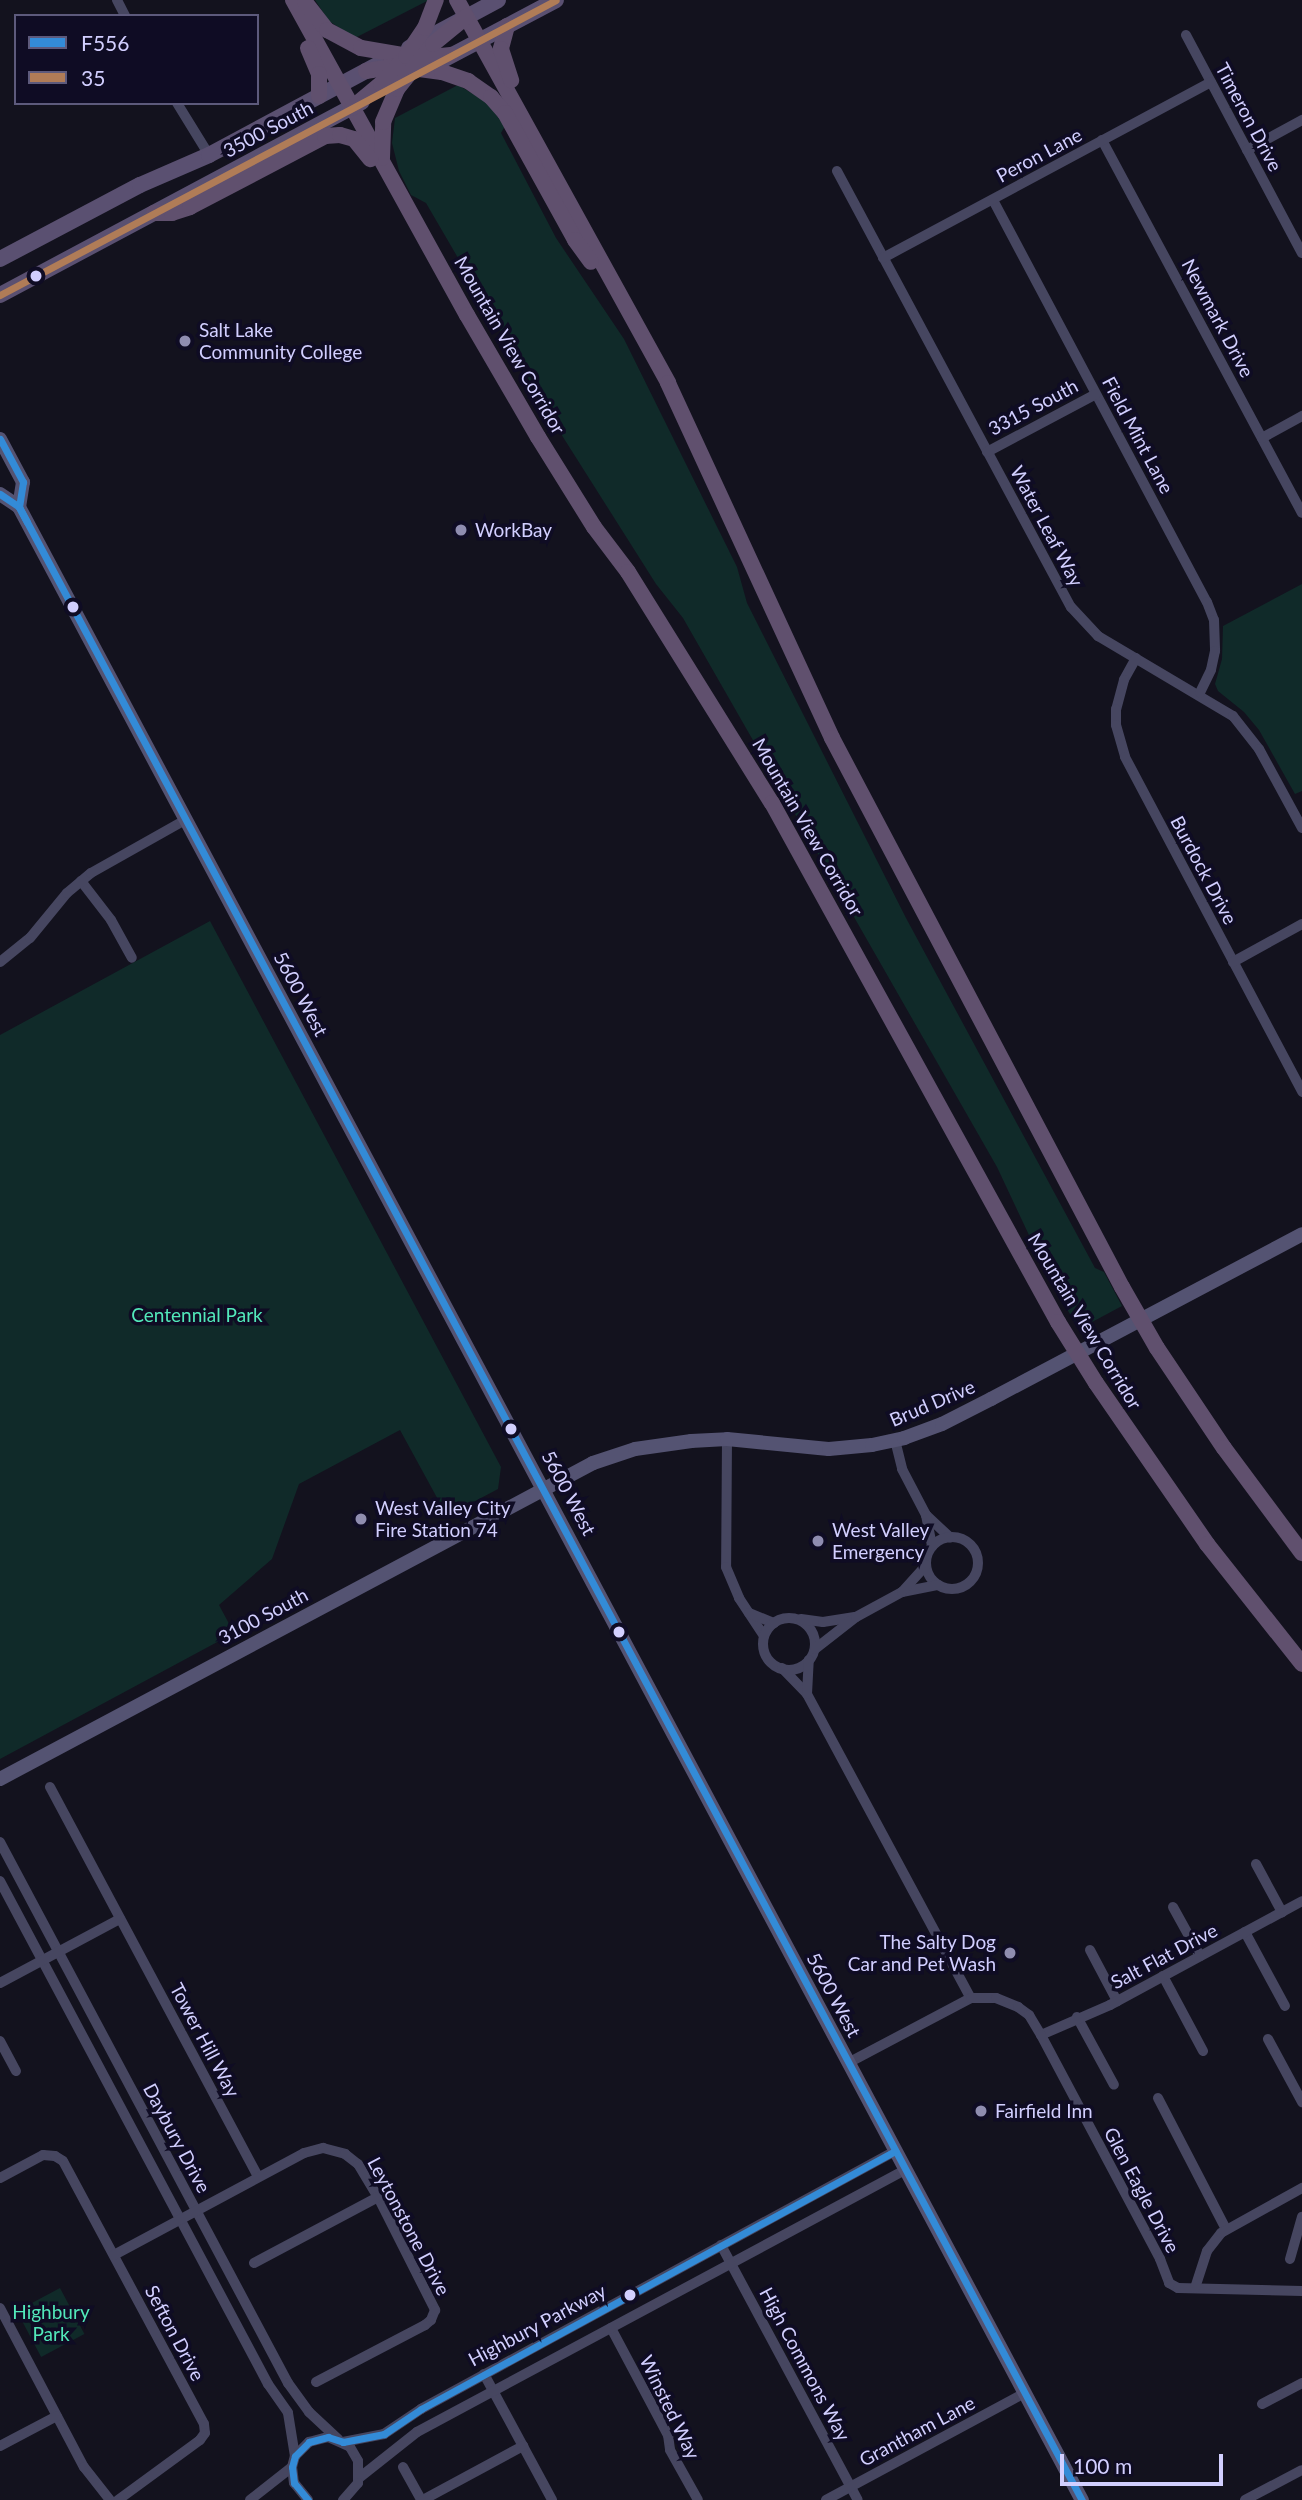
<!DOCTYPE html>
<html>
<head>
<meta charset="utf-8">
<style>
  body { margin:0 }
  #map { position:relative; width:1302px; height:2500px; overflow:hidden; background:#13121e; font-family:Lato,sans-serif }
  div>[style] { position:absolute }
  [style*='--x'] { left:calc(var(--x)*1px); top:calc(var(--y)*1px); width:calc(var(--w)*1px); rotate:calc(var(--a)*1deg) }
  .green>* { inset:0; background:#102a29; transform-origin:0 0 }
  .minor>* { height:10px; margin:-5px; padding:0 5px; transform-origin:5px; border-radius:5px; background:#464660 }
  .minor>.ring { margin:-5px; padding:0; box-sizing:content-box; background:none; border:10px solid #464660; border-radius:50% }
  .secondary>* { height:14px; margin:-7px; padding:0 7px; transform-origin:7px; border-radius:7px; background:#545372 }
  .primary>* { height:16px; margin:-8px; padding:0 8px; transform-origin:8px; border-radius:8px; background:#5a5071 }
  .trunk>* { height:16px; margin:-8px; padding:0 8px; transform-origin:8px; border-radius:8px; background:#60506e }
  .trunk-bridge>* { height:16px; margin:-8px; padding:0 8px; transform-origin:8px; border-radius:8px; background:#60506e }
  .bus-1>* { height:7px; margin:-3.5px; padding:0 3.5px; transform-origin:3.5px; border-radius:3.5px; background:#338bd7 }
  .bus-2>* { height:7px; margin:-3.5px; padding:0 3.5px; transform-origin:3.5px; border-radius:3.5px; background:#b07c57 }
  .dots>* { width:19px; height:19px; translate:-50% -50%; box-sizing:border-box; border:4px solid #0f0c24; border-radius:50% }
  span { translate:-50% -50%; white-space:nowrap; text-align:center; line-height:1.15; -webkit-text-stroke:7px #0f0c24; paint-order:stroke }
  .street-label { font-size:19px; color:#d2cfff }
  .poi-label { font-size:19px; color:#d2cfff }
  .left { translate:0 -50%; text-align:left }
  .right { translate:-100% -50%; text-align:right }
  .park-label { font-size:19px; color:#52e8ba }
  .legend { position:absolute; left:14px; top:14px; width:245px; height:91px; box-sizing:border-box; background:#0f0c24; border:2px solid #5d5a7c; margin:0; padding:9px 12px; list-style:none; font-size:21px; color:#d2cfff }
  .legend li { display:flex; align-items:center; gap:14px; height:35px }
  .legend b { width:35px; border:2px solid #5d5a7c }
  .scale { position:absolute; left:1060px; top:2454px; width:163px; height:32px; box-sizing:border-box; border:4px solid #d2cfff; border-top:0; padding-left:9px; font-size:21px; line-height:24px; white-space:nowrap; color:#d2cfff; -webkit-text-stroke:5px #0f0c24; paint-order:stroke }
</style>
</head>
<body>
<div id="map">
  <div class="green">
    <div style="clip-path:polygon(315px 0,429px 0,355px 38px,329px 21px)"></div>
    <div style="clip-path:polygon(458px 85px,485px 101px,505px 126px,501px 133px,556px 238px,624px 339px,737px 567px,747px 603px,906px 918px,1095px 1268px,1104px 1272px,1122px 1306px,1079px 1329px,1052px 1284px,997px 1167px,683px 618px,656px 584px,556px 426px,426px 203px,411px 195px,399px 171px,392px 143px,395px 118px)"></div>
    <div style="clip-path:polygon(1302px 584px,1302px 791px,1295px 794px,1259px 730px,1244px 712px,1218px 691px,1215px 684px,1222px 659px,1223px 626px)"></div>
    <div style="clip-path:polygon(210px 921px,501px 1467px,498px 1489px,447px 1516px,400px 1430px,299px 1484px,272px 1559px,219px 1605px,234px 1633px,0 1759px,0 1035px)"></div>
    <div style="left:60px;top:2288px;width:52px;height:49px;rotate:62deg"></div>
  </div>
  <div class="minor">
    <div style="--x:117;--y:0;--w:18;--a:63"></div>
    <div style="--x:1186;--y:35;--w:247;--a:62"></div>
    <div style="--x:177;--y:103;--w:61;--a:58.4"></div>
    <div style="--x:1102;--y:140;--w:423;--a:61.8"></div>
    <div style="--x:1247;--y:150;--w:63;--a:-28.6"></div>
    <div style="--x:837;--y:171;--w:495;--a:61.8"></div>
    <div style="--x:1071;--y:607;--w:40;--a:47"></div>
    <div style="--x:1098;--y:636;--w:157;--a:30.7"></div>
    <div style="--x:1233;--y:716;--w:42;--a:51.8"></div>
    <div style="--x:1259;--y:749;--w:90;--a:61.4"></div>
    <div style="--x:993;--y:200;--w:455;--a:62"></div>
    <div style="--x:1207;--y:602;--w:19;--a:69"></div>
    <div style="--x:1214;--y:620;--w:31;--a:88"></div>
    <div style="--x:1215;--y:651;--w:19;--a:102"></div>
    <div style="--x:1211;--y:670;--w:25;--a:116"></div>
    <div style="--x:883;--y:258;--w:372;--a:-28.2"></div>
    <div style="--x:1262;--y:438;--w:46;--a:-28.8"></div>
    <div style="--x:987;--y:452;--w:123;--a:-28"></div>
    <div style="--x:1136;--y:658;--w:25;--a:119"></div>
    <div style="--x:1124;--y:680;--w:30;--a:105"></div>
    <div style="--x:1116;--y:709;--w:16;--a:90"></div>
    <div style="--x:1116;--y:725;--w:33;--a:74"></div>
    <div style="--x:1125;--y:757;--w:379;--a:62.1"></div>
    <div style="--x:81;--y:881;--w:49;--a:52.4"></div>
    <div style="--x:111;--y:920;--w:43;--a:61.1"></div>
    <div style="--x:0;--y:962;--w:38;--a:-39"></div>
    <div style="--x:30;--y:938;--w:58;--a:-50.6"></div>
    <div style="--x:67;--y:893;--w:31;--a:-40"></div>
    <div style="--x:91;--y:873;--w:108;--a:-29.4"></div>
    <div style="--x:1233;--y:962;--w:79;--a:-28.8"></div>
    <div style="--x:727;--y:1439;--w:128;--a:90.4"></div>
    <div style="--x:726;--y:1567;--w:34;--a:67"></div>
    <div style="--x:739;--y:1598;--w:45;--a:56.7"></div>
    <div style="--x:895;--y:1440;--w:30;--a:76"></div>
    <div style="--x:902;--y:1469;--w:52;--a:62.4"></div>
    <div style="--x:926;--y:1515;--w:33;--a:43"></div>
    <div style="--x:926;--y:1515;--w:32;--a:79"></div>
    <div class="ring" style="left:926px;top:1537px;width:42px;height:42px"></div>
    <div style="--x:902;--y:1592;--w:37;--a:-11"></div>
    <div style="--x:749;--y:1613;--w:27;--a:22"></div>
    <div class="ring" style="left:763px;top:1618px;width:42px;height:42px"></div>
    <div style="--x:801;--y:1619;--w:22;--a:8"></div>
    <div style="--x:823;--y:1622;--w:32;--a:-9"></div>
    <div style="--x:815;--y:1649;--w:52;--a:-38"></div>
    <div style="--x:856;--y:1617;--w:52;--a:-28.5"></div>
    <div style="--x:902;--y:1592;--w:36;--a:-48"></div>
    <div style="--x:782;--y:1668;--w:36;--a:46"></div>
    <div style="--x:807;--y:1694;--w:345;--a:61.7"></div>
    <div style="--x:807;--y:1694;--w:34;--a:-87"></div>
    <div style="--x:50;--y:1787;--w:442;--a:61.9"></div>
    <div style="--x:0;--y:1842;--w:613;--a:61.97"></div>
    <div style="--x:288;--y:2383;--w:36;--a:54"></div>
    <div style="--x:309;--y:2412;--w:40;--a:43"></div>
    <div style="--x:1256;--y:1864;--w:55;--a:61.6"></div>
    <div style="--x:0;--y:1881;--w:570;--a:61.95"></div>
    <div style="--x:268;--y:2384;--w:35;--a:55"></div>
    <div style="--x:288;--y:2413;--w:44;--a:80.8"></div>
    <div style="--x:1173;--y:1907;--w:56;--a:61.1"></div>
    <div style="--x:1245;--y:1932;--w:84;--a:61.6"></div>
    <div style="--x:1090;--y:1950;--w:58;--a:62.1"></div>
    <div style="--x:1163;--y:1976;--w:85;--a:61.9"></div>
    <div style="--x:0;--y:1983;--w:136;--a:-28.1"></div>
    <div style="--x:1077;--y:2017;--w:77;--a:61.4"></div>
    <div style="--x:1041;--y:2035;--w:75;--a:-23.5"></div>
    <div style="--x:1110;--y:2005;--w:218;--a:-28.4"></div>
    <div style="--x:1268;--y:2039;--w:72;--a:61.6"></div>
    <div style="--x:0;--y:2041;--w:34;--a:62"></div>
    <div style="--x:848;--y:2063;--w:139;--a:-27.9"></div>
    <div style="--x:971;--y:1998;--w:25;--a:0"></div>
    <div style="--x:996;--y:1998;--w:24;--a:22"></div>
    <div style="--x:1018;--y:2007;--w:14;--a:36"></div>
    <div style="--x:1029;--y:2015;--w:23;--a:59"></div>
    <div style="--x:1041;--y:2035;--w:254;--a:62"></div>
    <div style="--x:1160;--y:2259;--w:26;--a:69"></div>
    <div style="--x:1169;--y:2283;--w:10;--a:29"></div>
    <div style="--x:1178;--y:2288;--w:124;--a:1.4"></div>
    <div style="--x:1158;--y:2098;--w:148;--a:62.6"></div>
    <div style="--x:0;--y:2178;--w:49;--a:-28.1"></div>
    <div style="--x:43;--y:2155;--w:12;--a:5"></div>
    <div style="--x:55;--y:2156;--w:9;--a:32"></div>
    <div style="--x:63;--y:2161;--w:298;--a:61.8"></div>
    <div style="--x:204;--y:2424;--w:9;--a:84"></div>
    <div style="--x:205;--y:2433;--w:9;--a:126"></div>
    <div style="--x:200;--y:2440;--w:102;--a:143.8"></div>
    <div style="--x:721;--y:2245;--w:289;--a:61.8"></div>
    <div style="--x:114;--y:2255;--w:216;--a:-28.2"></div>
    <div style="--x:304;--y:2153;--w:20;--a:-15"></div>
    <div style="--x:323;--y:2148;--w:23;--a:15"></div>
    <div style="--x:345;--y:2154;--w:16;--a:38"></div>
    <div style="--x:358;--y:2164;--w:39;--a:59"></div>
    <div style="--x:378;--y:2197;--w:127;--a:63.2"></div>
    <div style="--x:435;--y:2310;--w:11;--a:112"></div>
    <div style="--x:431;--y:2320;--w:8;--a:140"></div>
    <div style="--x:425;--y:2325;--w:123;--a:152.4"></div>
    <div style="--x:1290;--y:2259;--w:44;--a:-74.1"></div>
    <div style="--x:254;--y:2263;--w:140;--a:-28"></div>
    <div style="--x:1195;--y:2288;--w:39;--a:-72"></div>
    <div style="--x:1207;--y:2251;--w:23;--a:-52"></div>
    <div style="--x:1221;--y:2233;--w:93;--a:-29.1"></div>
    <div style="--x:0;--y:2308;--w:180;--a:62.2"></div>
    <div style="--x:84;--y:2467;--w:42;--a:51.8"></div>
    <div style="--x:611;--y:2328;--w:121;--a:62"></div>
    <div style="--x:668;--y:2435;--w:15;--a:82"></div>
    <div style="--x:670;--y:2450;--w:57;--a:60.8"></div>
    <div style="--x:484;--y:2374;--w:143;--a:61.6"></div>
    <div style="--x:1262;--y:2404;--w:45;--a:-27.7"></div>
    <div style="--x:343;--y:2442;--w:42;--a:-11"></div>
    <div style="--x:384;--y:2434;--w:45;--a:-34"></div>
    <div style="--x:421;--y:2409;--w:540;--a:-28.56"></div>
    <div style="--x:0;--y:2446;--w:64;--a:-27.8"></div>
    <div style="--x:403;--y:2467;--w:38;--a:61"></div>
    <div style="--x:359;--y:2478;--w:74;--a:-38.4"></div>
    <div style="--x:417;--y:2432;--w:554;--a:-28.23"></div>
    <div style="--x:250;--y:2500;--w:53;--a:-38.2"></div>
    <div style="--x:308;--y:2500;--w:22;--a:-129"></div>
    <div style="--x:294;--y:2483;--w:16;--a:-97"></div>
    <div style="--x:292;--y:2467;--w:11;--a:-75"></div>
    <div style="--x:295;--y:2456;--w:20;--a:-45"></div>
    <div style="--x:309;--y:2442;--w:20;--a:-15"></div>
    <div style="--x:328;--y:2437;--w:24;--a:24"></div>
    <div style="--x:350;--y:2447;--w:16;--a:60"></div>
    <div style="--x:358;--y:2461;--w:22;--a:90"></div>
    <div style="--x:358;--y:2483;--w:23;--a:131"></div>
    <div style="--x:423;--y:2500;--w:114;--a:-28.4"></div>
    <div style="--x:826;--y:2500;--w:226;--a:-28.3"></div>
    <div style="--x:1245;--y:2500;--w:64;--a:-27.8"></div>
  </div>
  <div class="secondary">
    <div style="--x:0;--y:439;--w:49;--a:61.9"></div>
    <div style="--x:23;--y:482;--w:25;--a:99"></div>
    <div style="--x:0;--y:494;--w:23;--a:34"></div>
    <div style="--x:19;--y:507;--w:2259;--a:61.93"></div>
    <div style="--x:0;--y:1779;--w:672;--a:-28.05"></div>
    <div style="--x:593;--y:1463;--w:44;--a:-18.4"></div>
    <div style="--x:635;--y:1449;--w:57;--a:-8.1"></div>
    <div style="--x:691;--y:1441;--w:36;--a:-3"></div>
    <div style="--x:727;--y:1439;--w:102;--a:5.6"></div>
    <div style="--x:829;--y:1449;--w:43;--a:-5.3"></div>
    <div style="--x:872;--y:1445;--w:33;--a:-12"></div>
    <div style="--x:904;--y:1438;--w:40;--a:-20.2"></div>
    <div style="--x:942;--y:1424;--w:55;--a:-27"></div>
    <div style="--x:991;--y:1399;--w:352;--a:-27.9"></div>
  </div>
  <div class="primary">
    <div style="--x:409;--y:48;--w:101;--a:-28.3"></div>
    <div style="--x:441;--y:61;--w:130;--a:-27.9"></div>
    <div style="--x:0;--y:259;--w:158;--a:-27.9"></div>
    <div style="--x:140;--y:185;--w:75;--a:-23.5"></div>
    <div style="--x:209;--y:155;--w:191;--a:-28.2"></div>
    <div style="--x:0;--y:295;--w:410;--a:-28.1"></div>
  </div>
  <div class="trunk">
    <div style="--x:293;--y:0;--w:360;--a:61.1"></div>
    <div style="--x:467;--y:315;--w:141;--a:59.8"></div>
    <div style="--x:538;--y:437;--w:106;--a:58.1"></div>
    <div style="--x:594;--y:527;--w:56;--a:52.9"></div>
    <div style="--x:628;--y:572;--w:272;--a:58.1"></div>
    <div style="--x:772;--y:803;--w:593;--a:61.14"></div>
    <div style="--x:457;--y:0;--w:437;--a:61.1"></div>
    <div style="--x:668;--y:383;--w:391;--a:65.2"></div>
    <div style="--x:832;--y:738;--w:621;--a:62.16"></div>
    <div style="--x:305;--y:2;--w:36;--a:52"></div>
    <div style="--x:327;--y:30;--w:38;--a:28"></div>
    <div style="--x:361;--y:48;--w:61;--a:9.5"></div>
    <div style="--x:421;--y:58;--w:30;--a:-6"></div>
    <div style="--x:507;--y:26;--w:24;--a:105"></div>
    <div style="--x:501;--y:49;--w:33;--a:72"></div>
    <div style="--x:308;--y:48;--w:28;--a:67"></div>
    <div style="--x:319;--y:74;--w:22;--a:90"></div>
    <div style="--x:366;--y:71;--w:31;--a:-9"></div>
    <div style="--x:397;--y:66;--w:45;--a:7.6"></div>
    <div style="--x:442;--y:72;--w:28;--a:19"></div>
    <div style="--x:468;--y:81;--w:28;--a:35"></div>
    <div style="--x:491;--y:97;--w:21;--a:49"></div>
    <div style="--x:505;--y:113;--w:145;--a:61.1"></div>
    <div style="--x:575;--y:240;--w:27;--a:54"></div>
    <div style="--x:352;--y:108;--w:38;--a:-40"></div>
    <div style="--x:381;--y:84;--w:38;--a:-48"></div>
    <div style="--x:406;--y:56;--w:34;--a:-56"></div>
    <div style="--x:425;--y:28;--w:30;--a:-69"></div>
    <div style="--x:382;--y:158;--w:36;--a:-88"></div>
    <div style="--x:383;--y:122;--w:36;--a:-67"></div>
    <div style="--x:397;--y:89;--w:58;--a:-51.3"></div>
    <div style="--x:433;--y:44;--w:43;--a:-39.3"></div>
    <div style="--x:154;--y:213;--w:18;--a:0"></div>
    <div style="--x:172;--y:213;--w:19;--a:-18"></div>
    <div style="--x:190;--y:207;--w:153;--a:-27.7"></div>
    <div style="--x:325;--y:136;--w:15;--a:-4"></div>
    <div style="--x:340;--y:135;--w:15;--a:16"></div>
    <div style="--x:354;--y:139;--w:26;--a:51"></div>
    <div style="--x:1157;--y:1348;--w:120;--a:56.2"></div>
    <div style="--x:1224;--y:1448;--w:131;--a:53.4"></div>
    <div style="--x:1096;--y:1383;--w:196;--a:55.4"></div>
    <div style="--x:1207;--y:1544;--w:153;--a:51.6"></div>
  </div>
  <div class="trunk-bridge">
    <div style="--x:1122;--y:1287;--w:70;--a:60.2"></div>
    <div style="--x:1058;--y:1322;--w:72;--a:58.1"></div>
  </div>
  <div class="bus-1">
    <div style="--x:0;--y:439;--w:49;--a:61.9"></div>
    <div style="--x:23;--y:482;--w:25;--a:99"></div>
    <div style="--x:19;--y:507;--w:17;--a:62"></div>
    <div style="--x:0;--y:494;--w:23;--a:34"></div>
    <div style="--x:19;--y:507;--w:2259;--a:61.93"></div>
    <div style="--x:308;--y:2500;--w:22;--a:-129"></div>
    <div style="--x:294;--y:2483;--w:16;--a:-97"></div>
    <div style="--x:292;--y:2467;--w:11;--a:-75"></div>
    <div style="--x:295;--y:2456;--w:20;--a:-45"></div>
    <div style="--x:309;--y:2442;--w:20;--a:-15"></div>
    <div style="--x:328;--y:2437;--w:16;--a:18"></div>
    <div style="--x:343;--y:2442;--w:42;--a:-11"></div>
    <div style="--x:384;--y:2434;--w:45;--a:-34"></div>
    <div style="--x:421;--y:2409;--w:540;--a:-28.56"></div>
  </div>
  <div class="bus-2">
    <div style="--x:0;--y:295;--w:629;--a:-27.95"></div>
  </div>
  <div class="dots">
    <div style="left:36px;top:276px;background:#d2cfff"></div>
    <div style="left:185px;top:341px;background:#8f8db0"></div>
    <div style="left:461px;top:530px;background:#8f8db0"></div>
    <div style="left:73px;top:607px;background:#d2cfff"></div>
    <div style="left:511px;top:1429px;background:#d2cfff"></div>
    <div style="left:361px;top:1519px;background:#8f8db0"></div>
    <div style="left:818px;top:1541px;background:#8f8db0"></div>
    <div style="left:619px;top:1632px;background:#d2cfff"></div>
    <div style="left:1010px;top:1953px;background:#8f8db0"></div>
    <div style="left:981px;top:2111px;background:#8f8db0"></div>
    <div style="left:630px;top:2295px;background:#d2cfff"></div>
  </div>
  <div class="street-label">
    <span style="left:1249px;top:117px;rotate:62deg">Timeron Drive</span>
    <span style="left:268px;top:129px;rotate:-28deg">3500 South</span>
    <span style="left:1039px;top:155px;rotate:-28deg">Peron Lane</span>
    <span style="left:1218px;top:318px;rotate:62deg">Newmark Drive</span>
    <span style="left:510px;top:345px;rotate:60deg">Mountain View Corridor</span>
    <span style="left:1033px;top:407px;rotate:-28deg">3315 South</span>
    <span style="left:1138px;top:435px;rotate:62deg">Field Mint Lane</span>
    <span style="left:1047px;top:526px;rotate:62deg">Water Leaf Way</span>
    <span style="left:808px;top:827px;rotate:60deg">Mountain View Corridor</span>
    <span style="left:1204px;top:870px;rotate:62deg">Burdock Drive</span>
    <span style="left:301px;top:994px;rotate:62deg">5600 West</span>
    <span style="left:1085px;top:1321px;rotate:59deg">Mountain View Corridor</span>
    <span style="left:932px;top:1403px;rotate:-23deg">Brud Drive</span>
    <span style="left:569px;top:1493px;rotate:62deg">5600 West</span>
    <span style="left:263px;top:1616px;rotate:-28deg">3100 South</span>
    <span style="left:1164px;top:1956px;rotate:-28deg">Salt Flat Drive</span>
    <span style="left:834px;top:1995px;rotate:62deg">5600 West</span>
    <span style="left:205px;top:2040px;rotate:62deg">Tower Hill Way</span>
    <span style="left:177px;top:2138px;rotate:62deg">Daybury Drive</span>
    <span style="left:1142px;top:2190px;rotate:62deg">Glen Eagle Drive</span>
    <span style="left:409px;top:2226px;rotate:62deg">Leytonstone Drive</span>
    <span style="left:537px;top:2325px;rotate:-28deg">Highbury Parkway</span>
    <span style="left:175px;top:2333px;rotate:62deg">Sefton Drive</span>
    <span style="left:805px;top:2364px;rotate:62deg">High Commons Way</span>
    <span style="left:670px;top:2407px;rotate:64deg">Winsted Way</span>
    <span style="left:917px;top:2431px;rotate:-28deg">Grantham Lane</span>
  </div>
  <div class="poi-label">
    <span class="left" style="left:199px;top:341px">Salt Lake<br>Community College</span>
    <span class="left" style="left:475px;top:530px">WorkBay</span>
    <span class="left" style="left:375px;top:1519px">West Valley City<br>Fire Station 74</span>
    <span class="left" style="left:832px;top:1541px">West Valley<br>Emergency</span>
    <span class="right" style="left:996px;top:1953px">The Salty Dog<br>Car and Pet Wash</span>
    <span class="left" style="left:995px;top:2111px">Fairfield Inn</span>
  </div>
  <div class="park-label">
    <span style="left:197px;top:1315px">Centennial Park</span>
    <span style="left:51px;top:2323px">Highbury<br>Park</span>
  </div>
  <ul class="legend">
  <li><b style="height:9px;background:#338bd7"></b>F556</li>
  <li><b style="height:9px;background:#b07c57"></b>35</li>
  </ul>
  <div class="scale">100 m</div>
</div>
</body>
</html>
